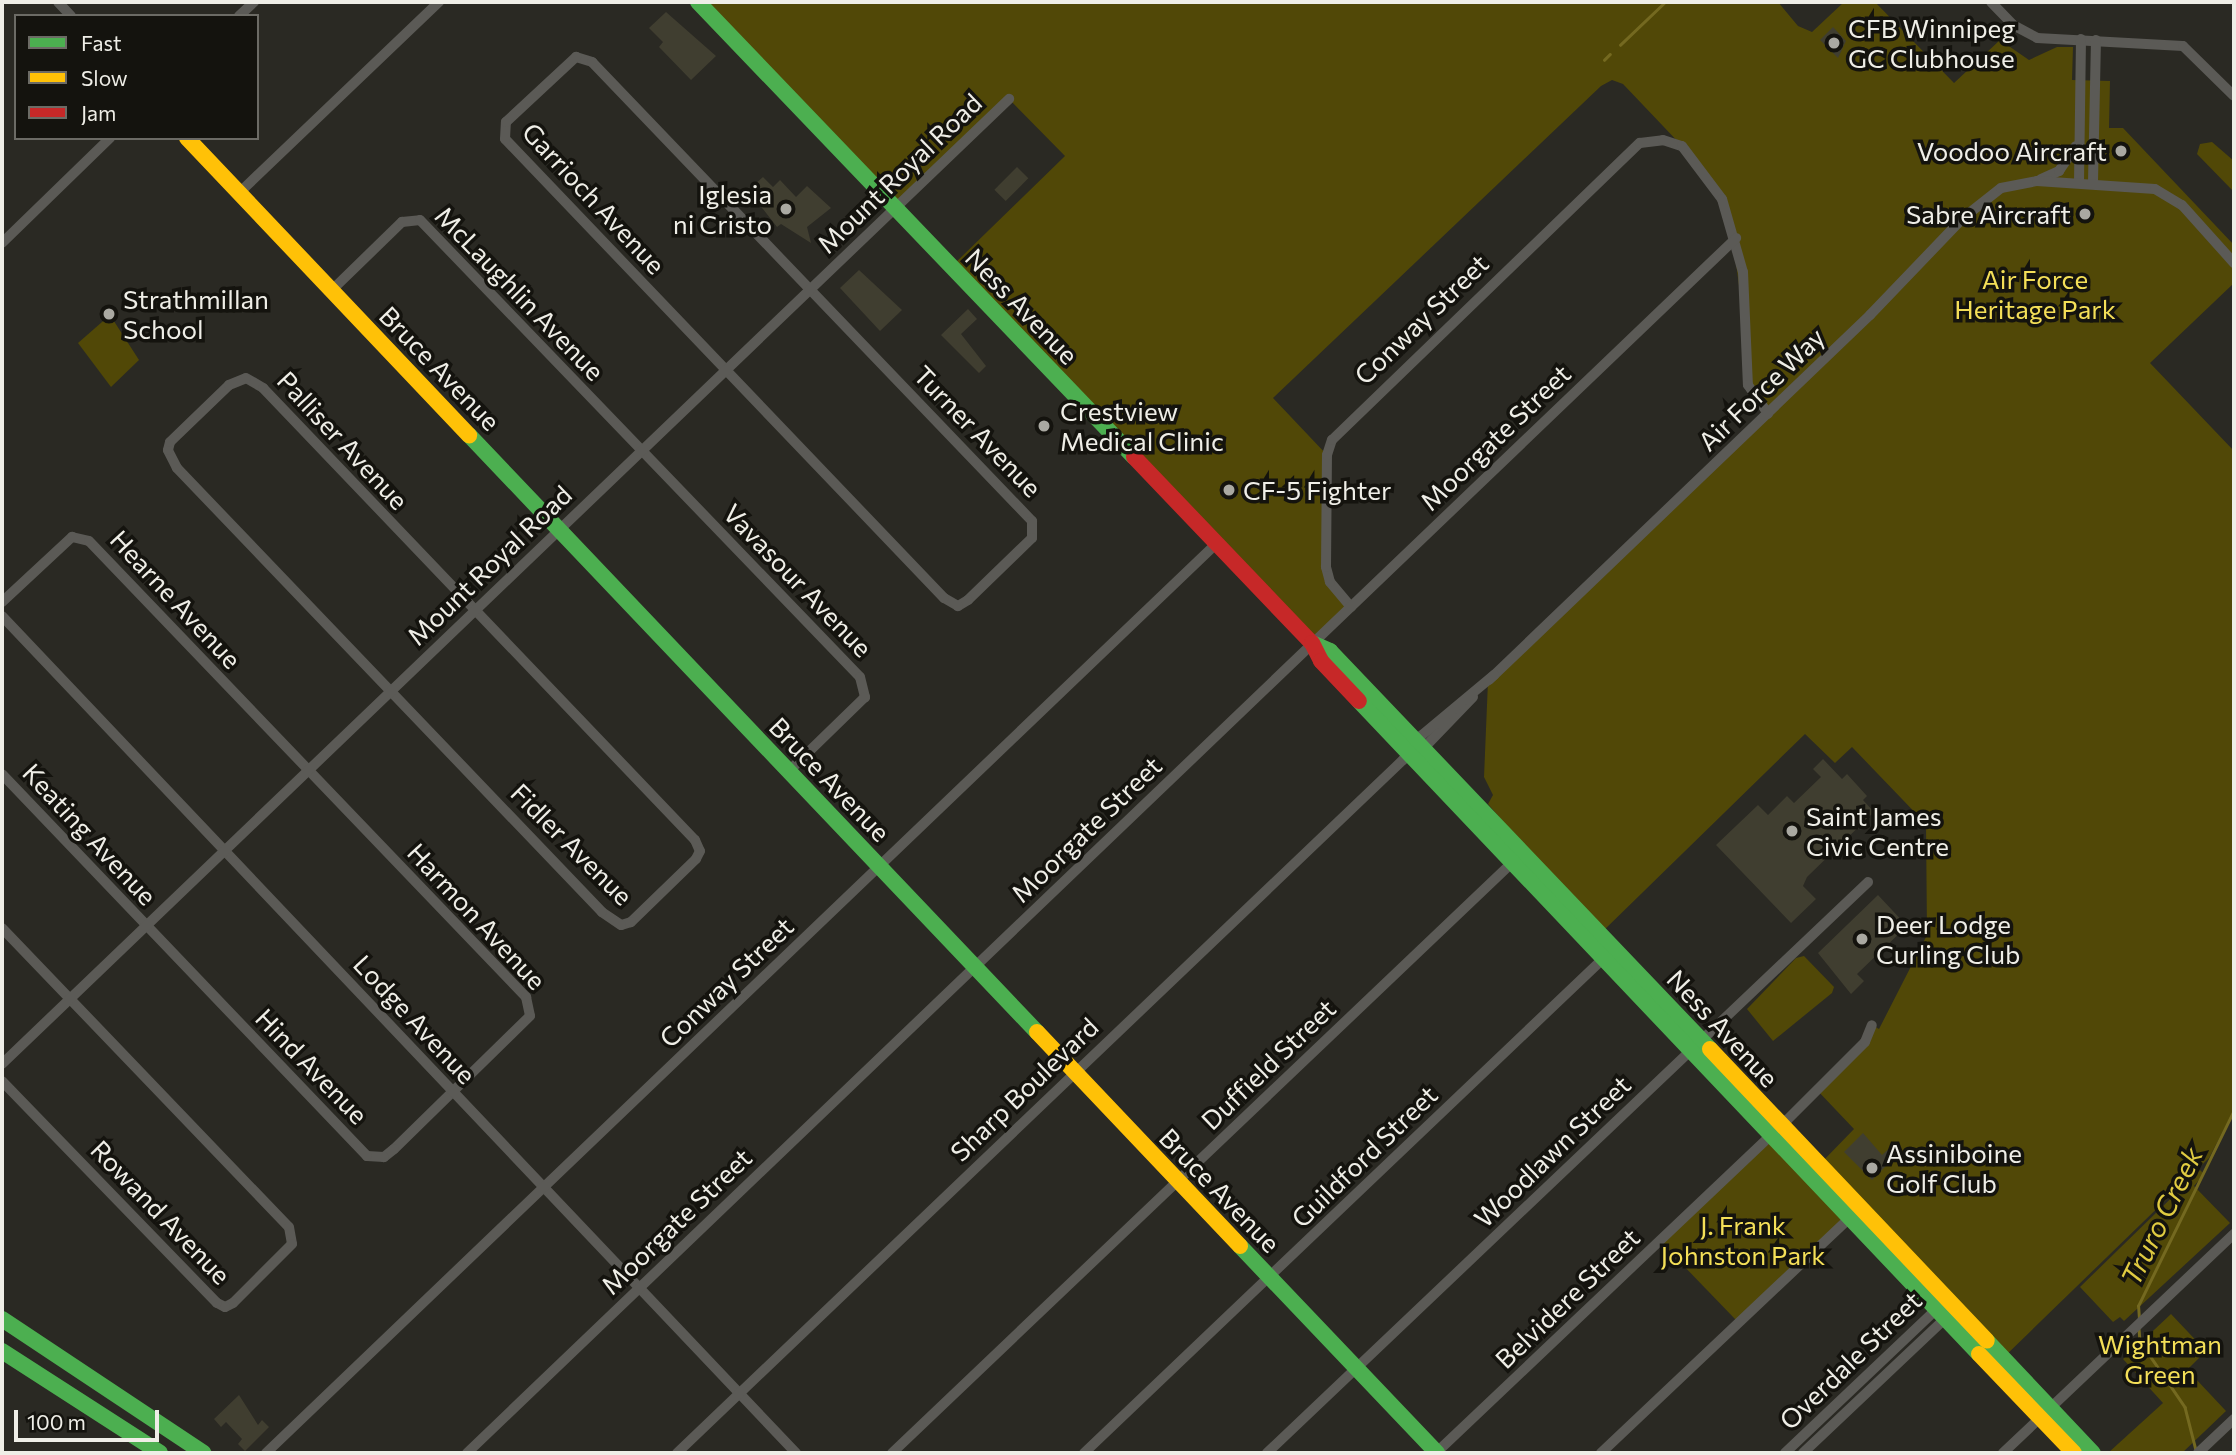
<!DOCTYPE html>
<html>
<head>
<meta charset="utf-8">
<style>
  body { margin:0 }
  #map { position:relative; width:2236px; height:1455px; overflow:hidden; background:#2a2923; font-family:Commissioner,sans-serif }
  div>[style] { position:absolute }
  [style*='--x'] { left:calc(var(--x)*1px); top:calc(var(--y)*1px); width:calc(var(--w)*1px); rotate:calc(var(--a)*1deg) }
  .green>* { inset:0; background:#514807; transform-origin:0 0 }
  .stream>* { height:2.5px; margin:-1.25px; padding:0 1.25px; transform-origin:1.25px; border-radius:1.25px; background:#746920 }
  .building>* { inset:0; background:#403e30; transform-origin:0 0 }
  .street>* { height:10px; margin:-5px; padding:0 5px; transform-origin:5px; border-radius:5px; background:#5b5a56 }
  .fast>* { height:16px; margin:-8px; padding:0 8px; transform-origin:8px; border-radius:8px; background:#4caf50 }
  .slow>* { height:16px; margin:-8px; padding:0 8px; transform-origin:8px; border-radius:8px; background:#ffc107 }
  .jam>* { height:16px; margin:-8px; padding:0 8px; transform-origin:8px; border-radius:8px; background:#c62828 }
  .dots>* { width:19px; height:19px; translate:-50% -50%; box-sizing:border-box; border:4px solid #14130e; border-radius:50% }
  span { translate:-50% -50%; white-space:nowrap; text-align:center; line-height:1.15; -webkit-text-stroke:7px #14130e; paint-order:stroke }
  .poi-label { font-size:26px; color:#efeee7 }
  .left { translate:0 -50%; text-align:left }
  .right { translate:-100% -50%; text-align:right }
  .street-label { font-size:26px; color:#efeee7 }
  .park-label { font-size:26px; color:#f4df58 }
  .water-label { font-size:28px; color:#e0cb41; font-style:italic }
  .frame { position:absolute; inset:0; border:4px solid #efeee7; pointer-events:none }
  .legend { position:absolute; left:14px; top:14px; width:245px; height:126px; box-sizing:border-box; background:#14130e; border:2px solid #6c6b65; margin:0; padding:9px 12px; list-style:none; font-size:21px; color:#efeee7 }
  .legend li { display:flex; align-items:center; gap:14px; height:35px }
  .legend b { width:35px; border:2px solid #6c6b65 }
  .scale { position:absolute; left:14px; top:1410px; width:145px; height:32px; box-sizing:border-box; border:4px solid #efeee7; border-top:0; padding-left:9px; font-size:21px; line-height:24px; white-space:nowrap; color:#efeee7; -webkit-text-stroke:5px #14130e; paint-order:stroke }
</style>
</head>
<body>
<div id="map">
  <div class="green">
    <div style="clip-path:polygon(699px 2px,1778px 2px,1798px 26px,1812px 32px,1844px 2px,1875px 2px,1954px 83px,2000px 40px,2029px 60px,2057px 47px,2073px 47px,2072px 80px,2110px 81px,2109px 128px,2123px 128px,2234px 245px,2234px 283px,2150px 363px,2234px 451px,2234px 1110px,2209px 1158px,2003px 1358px,1819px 1165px,1854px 1129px,1816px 1089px,1865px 1042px,1872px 1025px,1879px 1029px,1927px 935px,1926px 824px,1852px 747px,1835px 763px,1805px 734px,1600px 934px,1488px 804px,1493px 795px,1484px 777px,1488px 681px,1767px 414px,1754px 399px,1730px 218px,1682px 146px,1623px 84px,1612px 80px,1601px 86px,1273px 398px,1327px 455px,1326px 567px,1351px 607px,1312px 643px,951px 267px,1065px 156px,1009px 99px,896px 209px)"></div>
    <div style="clip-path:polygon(2212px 142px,2234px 161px,2234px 192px,2197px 154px,2200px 144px)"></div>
    <div style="clip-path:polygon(110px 315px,139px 360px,111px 387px,78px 343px)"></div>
    <div style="clip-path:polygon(1804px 956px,1834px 987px,1832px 993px,1773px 1041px,1747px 1009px,1796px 958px)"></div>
    <div style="left:1770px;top:1135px;width:115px;height:153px;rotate:46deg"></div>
    <div style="clip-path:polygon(2200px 1170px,2204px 1174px,2194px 1186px,2230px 1223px,2124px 1321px,2120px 1317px,2113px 1322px,2080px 1287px)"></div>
    <div style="clip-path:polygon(2171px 1314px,2206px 1351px,2183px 1374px,2191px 1382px,2195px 1378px,2226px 1411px,2182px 1453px,2108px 1453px,2163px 1403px,2123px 1359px)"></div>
  </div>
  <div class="stream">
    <div style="--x:1620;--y:45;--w:62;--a:-43.7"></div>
    <div style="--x:1604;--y:60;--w:8;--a:-45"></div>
    <div style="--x:2139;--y:1319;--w:13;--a:-94"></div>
    <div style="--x:2138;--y:1306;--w:218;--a:-63.9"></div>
    <div style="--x:2139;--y:1329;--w:12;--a:85"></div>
    <div style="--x:2140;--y:1341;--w:80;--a:55.7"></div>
    <div style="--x:2185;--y:1407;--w:44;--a:75.7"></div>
  </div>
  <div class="building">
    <div style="clip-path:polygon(666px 12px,716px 56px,691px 80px,659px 47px,663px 42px,649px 28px)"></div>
    <div style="clip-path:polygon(1833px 27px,1846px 41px,1838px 58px,1820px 40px)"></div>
    <div style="left:1017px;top:167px;width:16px;height:32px;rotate:45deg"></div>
    <div style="clip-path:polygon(763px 177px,773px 187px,780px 180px,796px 197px,807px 186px,831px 208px,807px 227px,811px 243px,781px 224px,777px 227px,748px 190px)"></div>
    <div style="clip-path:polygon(859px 270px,902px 310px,880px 331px,840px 288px)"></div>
    <div style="clip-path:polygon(968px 309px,977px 319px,961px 334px,986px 366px,979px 373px,941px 335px)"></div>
    <div style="clip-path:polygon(1823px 759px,1842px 779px,1847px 774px,1867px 796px,1863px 800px,1874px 812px,1807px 877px,1803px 886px,1816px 899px,1791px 923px,1716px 845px,1758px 805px,1768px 815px,1787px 796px,1794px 803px,1821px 777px,1813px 769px)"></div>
    <div style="clip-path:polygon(1878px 895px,1907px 926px,1857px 974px,1864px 981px,1851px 994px,1818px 953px)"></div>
    <div style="clip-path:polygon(1863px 1133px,1882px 1155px,1893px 1145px,1900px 1152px,1872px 1180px,1844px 1152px)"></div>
    <div style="clip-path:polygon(239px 1395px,258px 1425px,262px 1420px,269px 1427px,245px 1451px,238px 1444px,242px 1439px,226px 1422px,221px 1427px,214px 1419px)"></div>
  </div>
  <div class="street">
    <div style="--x:58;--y:2;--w:19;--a:47"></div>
    <div style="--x:1991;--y:2;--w:32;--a:46"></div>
    <div style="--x:2013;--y:25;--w:27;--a:28"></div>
    <div style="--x:2037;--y:38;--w:146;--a:3.1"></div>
    <div style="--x:2183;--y:46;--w:71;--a:44.4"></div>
    <div style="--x:239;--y:16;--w:21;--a:-43"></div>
    <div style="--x:576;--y:57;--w:17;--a:17"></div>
    <div style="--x:592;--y:62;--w:636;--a:46.21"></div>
    <div style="--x:1032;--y:521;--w:17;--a:90"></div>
    <div style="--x:1032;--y:538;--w:89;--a:135.9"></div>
    <div style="--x:968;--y:600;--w:12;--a:149"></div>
    <div style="--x:958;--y:606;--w:16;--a:-150"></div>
    <div style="--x:944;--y:598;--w:635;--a:-133.72"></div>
    <div style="--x:505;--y:139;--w:17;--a:-87"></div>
    <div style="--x:506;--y:122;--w:96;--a:-42.9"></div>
    <div style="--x:2041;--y:179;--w:20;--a:-24"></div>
    <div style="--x:2059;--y:171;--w:30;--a:-56"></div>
    <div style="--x:2079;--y:182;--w:143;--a:-89.2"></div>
    <div style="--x:2093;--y:182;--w:142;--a:-88.8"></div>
    <div style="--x:239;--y:193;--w:277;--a:-43.7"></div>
    <div style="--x:2;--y:243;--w:151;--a:-44.2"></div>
    <div style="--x:332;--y:290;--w:98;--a:-44.2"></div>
    <div style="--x:402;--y:222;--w:18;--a:-6"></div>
    <div style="--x:420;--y:220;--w:634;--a:46.09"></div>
    <div style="--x:860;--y:677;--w:21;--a:76"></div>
    <div style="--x:865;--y:697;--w:107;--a:135.8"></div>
    <div style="--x:246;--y:378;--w:20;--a:30"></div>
    <div style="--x:263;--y:388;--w:625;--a:46.3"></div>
    <div style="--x:695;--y:840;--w:12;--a:66"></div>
    <div style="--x:700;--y:851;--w:9;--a:117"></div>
    <div style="--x:696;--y:859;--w:91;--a:135.9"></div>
    <div style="--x:631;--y:922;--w:10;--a:163"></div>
    <div style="--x:621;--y:925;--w:23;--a:-146"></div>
    <div style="--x:602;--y:912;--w:615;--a:-133.75"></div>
    <div style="--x:177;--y:468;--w:20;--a:-117"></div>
    <div style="--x:168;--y:450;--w:8;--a:-76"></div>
    <div style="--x:170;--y:442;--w:82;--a:-44"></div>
    <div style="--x:229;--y:385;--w:18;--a:-22"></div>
    <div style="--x:2;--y:602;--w:96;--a:-42.9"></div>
    <div style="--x:72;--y:537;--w:17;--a:13"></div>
    <div style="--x:89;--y:541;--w:632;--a:46.22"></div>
    <div style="--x:526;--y:997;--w:19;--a:78"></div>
    <div style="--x:530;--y:1016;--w:190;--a:135.6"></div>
    <div style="--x:394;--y:1149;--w:13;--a:141"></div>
    <div style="--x:384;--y:1157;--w:17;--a:-177"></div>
    <div style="--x:367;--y:1156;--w:528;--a:-133.7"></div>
    <div style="--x:1351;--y:607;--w:33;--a:-130"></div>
    <div style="--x:1330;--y:582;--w:16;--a:-105"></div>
    <div style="--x:1326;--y:567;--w:112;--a:-89.5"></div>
    <div style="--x:1327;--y:455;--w:16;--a:-72"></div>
    <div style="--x:1332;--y:440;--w:428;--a:-44"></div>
    <div style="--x:1640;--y:143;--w:23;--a:-7"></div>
    <div style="--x:1663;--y:140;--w:20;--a:18"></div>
    <div style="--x:1682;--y:146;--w:66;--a:53"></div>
    <div style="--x:1722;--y:199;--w:76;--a:74"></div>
    <div style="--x:1743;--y:272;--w:113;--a:87.5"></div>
    <div style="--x:1748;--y:385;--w:35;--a:55"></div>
    <div style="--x:2;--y:616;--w:1154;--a:46.51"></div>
    <div style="--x:1489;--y:680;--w:528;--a:-43.77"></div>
    <div style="--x:1870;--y:315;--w:134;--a:-46.2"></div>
    <div style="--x:1963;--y:218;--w:48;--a:-38.3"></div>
    <div style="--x:2001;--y:188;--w:37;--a:-11"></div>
    <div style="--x:2037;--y:181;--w:118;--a:3.9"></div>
    <div style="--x:2155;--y:189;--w:31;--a:31"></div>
    <div style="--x:2182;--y:205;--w:78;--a:48.1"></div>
    <div style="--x:1421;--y:751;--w:75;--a:-46.1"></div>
    <div style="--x:2;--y:928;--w:414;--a:46.2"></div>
    <div style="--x:289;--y:1227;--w:17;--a:80"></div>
    <div style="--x:292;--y:1244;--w:83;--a:135"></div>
    <div style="--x:233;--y:1303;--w:9;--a:153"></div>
    <div style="--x:225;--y:1307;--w:9;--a:-153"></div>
    <div style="--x:217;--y:1303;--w:309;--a:-134.1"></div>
    <div style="--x:2;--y:1064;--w:1395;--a:-43.78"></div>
    <div style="--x:266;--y:1453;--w:1315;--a:-43.74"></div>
    <div style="--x:467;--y:1453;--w:1757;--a:-43.75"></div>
    <div style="--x:677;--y:1453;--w:1004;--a:-43.67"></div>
    <div style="--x:1403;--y:760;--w:31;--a:-53"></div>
    <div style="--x:1422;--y:735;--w:94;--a:-39.8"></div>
    <div style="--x:892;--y:1453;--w:862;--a:-43.59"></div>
    <div style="--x:1084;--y:1453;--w:722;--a:-43.6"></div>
    <div style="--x:1267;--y:1453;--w:829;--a:-43.53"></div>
    <div style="--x:1436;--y:1453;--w:484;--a:-43.5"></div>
    <div style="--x:1787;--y:1120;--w:110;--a:-45"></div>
    <div style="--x:1865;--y:1042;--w:18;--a:-68"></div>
    <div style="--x:1601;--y:1453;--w:347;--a:-43.4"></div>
    <div style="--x:1785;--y:1453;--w:214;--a:-43.5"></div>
    <div style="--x:1803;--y:1453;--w:201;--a:-43.4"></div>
    <div style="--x:2003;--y:1453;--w:318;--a:-43.5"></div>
    <div style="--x:2198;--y:1453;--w:50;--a:-43.4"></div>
  </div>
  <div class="fast">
    <div style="--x:698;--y:2;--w:630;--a:46.22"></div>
    <div style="--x:469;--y:435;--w:824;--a:46.43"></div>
    <div style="--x:1312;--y:643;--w:20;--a:24"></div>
    <div style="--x:1330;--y:651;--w:550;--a:46.33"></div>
    <div style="--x:1359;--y:701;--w:900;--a:46.48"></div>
    <div style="--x:1240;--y:1246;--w:286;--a:46.4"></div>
    <div style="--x:2;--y:1319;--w:242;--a:33.6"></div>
    <div style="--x:1987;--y:1341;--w:154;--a:46.6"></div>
    <div style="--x:2;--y:1351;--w:188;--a:32.8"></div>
  </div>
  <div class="slow">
    <div style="--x:187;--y:138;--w:410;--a:46.5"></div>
    <div style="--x:1037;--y:1032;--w:295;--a:46.5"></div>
    <div style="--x:1710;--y:1049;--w:402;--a:46.5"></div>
    <div style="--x:1979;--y:1354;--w:137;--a:46.2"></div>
  </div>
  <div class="jam">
    <div style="--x:1134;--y:457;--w:257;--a:46.3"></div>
    <div style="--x:1312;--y:643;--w:20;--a:63"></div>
    <div style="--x:1321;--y:661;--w:55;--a:46.5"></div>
  </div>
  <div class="dots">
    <div style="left:1834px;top:43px;background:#aaa9a2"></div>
    <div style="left:2121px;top:151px;background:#aaa9a2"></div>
    <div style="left:786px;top:209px;background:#aaa9a2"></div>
    <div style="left:2085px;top:214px;background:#aaa9a2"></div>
    <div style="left:109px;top:314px;background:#aaa9a2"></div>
    <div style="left:1044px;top:426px;background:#aaa9a2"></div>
    <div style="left:1229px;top:490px;background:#aaa9a2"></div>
    <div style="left:1792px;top:831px;background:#aaa9a2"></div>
    <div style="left:1862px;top:939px;background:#aaa9a2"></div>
    <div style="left:1872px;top:1168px;background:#aaa9a2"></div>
  </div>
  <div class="poi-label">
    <span class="left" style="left:1848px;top:43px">CFB Winnipeg<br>GC Clubhouse</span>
    <span class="right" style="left:2107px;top:151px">Voodoo Aircraft</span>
    <span class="right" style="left:772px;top:209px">Iglesia<br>ni Cristo</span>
    <span class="right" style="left:2071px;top:214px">Sabre Aircraft</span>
    <span class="left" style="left:123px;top:314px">Strathmillan<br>School</span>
    <span class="left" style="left:1060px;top:426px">Crestview<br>Medical Clinic</span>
    <span class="left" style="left:1243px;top:490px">CF-5 Fighter</span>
    <span class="left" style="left:1806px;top:831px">Saint James<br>Civic Centre</span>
    <span class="left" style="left:1876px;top:939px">Deer Lodge<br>Curling Club</span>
    <span class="left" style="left:1886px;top:1168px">Assiniboine<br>Golf Club</span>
  </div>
  <div class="street-label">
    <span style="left:899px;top:173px;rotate:-44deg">Mount Royal Road</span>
    <span style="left:594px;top:198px;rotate:47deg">Garrioch Avenue</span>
    <span style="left:520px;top:293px;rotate:46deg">McLaughlin Avenue</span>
    <span style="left:1022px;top:306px;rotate:46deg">Ness Avenue</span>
    <span style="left:1421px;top:319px;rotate:-44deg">Conway Street</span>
    <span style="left:440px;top:368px;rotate:46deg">Bruce Avenue</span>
    <span style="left:1761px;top:389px;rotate:-44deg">Air Force Way</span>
    <span style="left:978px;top:431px;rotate:46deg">Turner Avenue</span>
    <span style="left:1495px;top:437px;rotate:-44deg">Moorgate Street</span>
    <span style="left:343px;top:440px;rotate:47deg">Palliser Avenue</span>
    <span style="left:489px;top:565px;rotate:-44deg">Mount Royal Road</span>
    <span style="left:798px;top:580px;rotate:46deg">Vavasour Avenue</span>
    <span style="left:176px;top:599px;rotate:47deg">Hearne Avenue</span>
    <span style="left:830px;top:779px;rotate:46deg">Bruce Avenue</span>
    <span style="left:1086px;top:829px;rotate:-44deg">Moorgate Street</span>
    <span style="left:90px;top:834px;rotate:47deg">Keating Avenue</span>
    <span style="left:572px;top:844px;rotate:45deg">Fidler Avenue</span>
    <span style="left:477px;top:916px;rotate:47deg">Harmon Avenue</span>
    <span style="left:726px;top:982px;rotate:-44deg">Conway Street</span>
    <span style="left:415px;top:1019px;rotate:47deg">Lodge Avenue</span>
    <span style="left:1723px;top:1028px;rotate:47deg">Ness Avenue</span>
    <span style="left:1268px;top:1064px;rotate:-44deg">Duffield Street</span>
    <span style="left:312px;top:1066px;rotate:46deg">Hind Avenue</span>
    <span style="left:1024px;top:1089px;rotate:-44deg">Sharp Boulevard</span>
    <span style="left:1552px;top:1151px;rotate:-44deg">Woodlawn Street</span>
    <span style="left:1364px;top:1156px;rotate:-44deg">Guildford Street</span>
    <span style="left:1220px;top:1190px;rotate:46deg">Bruce Avenue</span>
    <span style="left:161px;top:1212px;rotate:46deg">Rowand Avenue</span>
    <span style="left:676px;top:1221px;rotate:-44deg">Moorgate Street</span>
    <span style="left:1567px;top:1298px;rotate:-44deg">Belvidere Street</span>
    <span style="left:1850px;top:1360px;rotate:-44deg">Overdale Street</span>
  </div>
  <div class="park-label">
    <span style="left:2035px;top:294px">Air Force<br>Heritage Park</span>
    <span style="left:1743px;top:1240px">J. Frank<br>Johnston Park</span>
    <span style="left:2160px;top:1359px">Wightman<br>Green</span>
  </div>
  <div class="water-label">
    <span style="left:2161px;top:1216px;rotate:-64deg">Truro Creek</span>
  </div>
  <div class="frame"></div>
  <ul class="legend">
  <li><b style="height:9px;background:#4caf50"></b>Fast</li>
  <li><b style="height:9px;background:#ffc107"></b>Slow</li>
  <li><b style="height:9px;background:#c62828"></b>Jam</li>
  </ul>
  <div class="scale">100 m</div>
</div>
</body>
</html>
